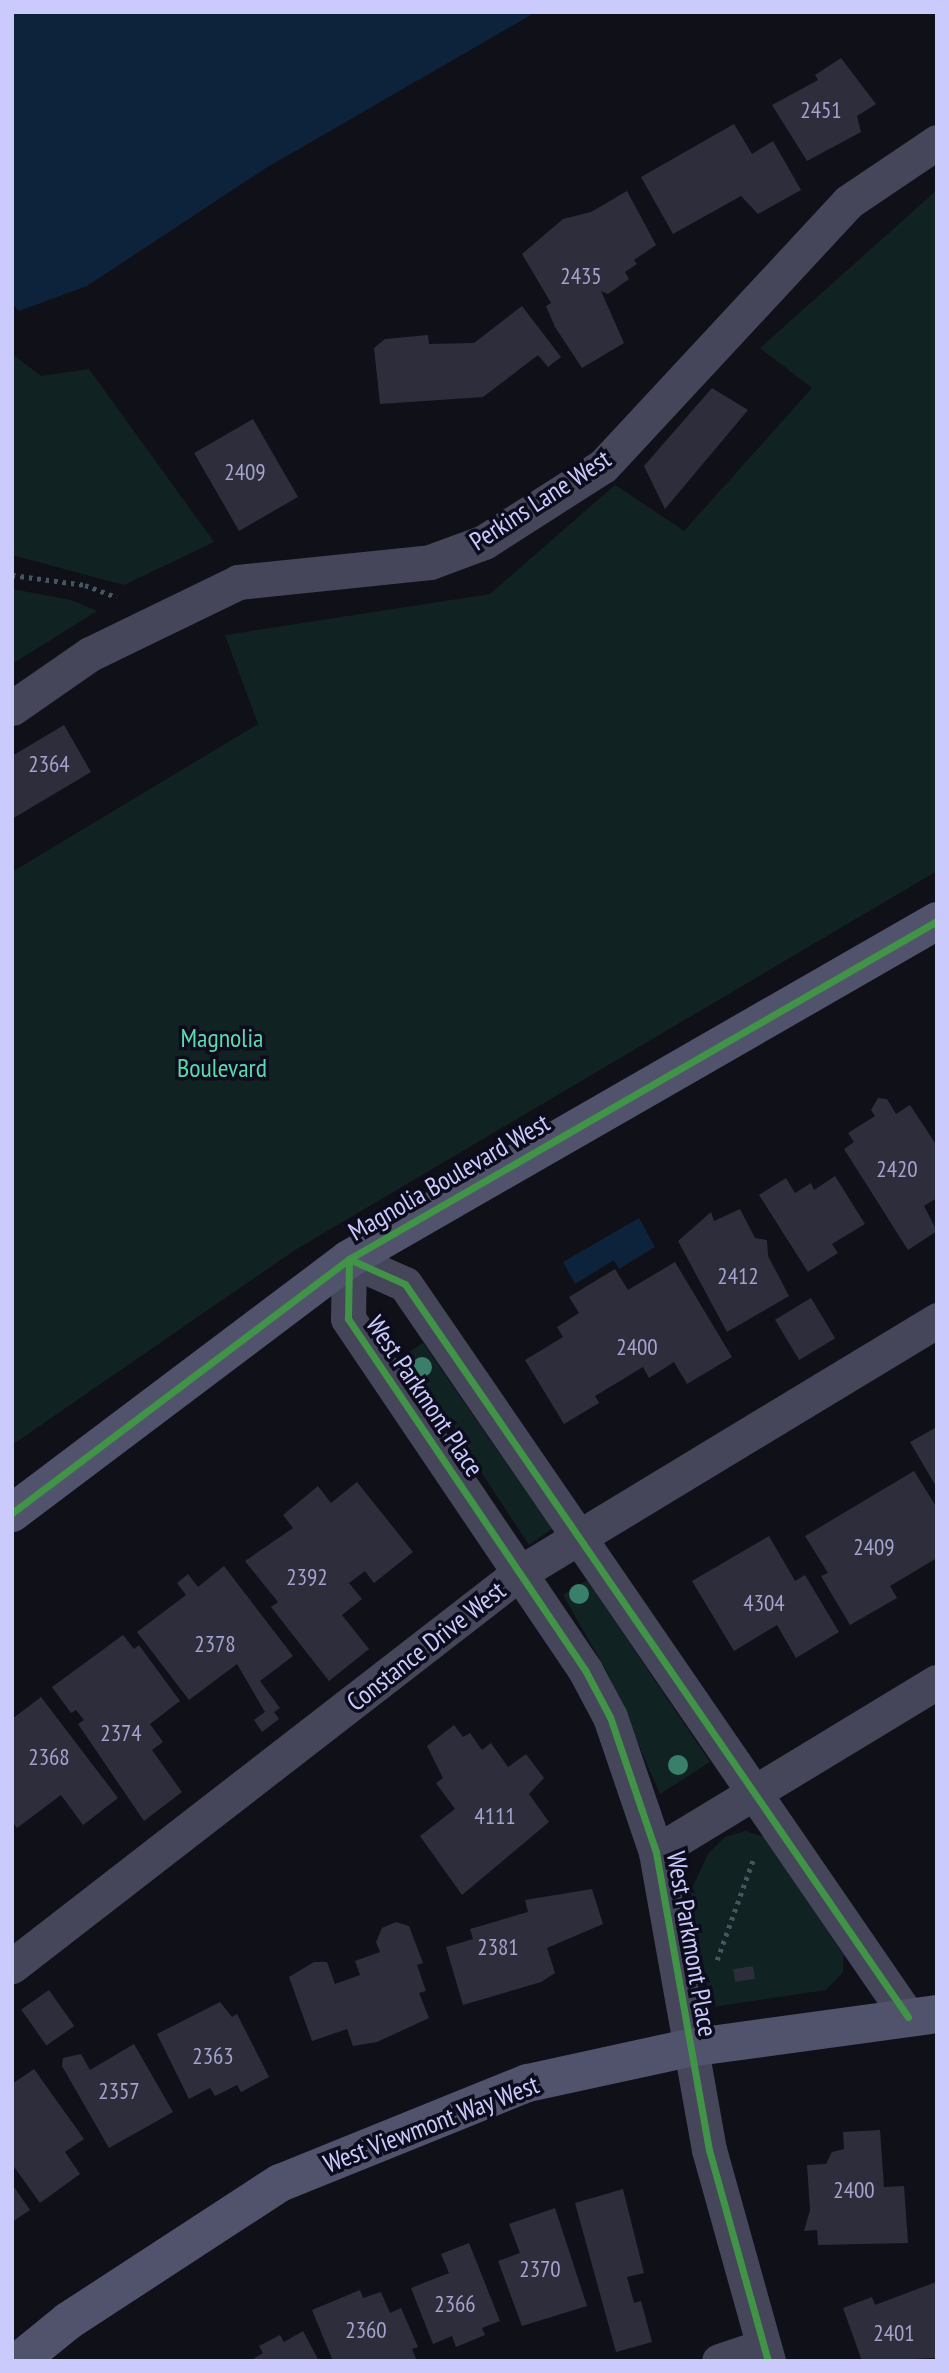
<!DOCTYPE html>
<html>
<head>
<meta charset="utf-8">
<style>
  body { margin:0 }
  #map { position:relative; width:949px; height:2373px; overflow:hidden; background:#101019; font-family:"PT Sans Narrow",sans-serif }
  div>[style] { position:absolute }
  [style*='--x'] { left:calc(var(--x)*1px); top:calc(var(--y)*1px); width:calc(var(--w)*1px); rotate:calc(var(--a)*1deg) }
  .green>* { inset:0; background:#102322 }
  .water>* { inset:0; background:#0d233c }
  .building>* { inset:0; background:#2e2d3c; transform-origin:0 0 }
  .path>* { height:4.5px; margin-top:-2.25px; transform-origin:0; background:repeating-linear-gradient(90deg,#46555f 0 3.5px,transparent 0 8.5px) }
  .street>* { height:35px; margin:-17.5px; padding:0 17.5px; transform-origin:17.5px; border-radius:17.5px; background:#45465a }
  .secondary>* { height:38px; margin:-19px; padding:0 19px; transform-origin:19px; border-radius:19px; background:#51536d }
  .cycleway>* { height:7px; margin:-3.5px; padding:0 3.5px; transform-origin:3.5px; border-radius:3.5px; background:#419447 }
  .trees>* { width:20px; height:20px; margin:-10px; border-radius:50%; background:#397f6a }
  span { translate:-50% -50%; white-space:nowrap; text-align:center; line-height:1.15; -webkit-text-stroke:7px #0d0c1d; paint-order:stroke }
  .number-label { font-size:23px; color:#a4a3cd }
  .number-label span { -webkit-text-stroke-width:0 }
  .street-label { font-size:26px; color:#cbcafd }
  .park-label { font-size:26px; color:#5ad9ac }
  .frame { position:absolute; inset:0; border:14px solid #cbcafd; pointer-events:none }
</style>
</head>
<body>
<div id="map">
  <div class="green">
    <div style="clip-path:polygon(937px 190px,937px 871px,295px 1250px,12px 1445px,12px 872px,258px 724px,225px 635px,490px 594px,615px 485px,684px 531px,812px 388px,760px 348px)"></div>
    <div style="clip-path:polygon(12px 354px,41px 376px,89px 369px,214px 542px,124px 585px,12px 555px)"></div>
    <div style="clip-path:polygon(12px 589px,71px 600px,97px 611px,12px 664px)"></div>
    <div style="clip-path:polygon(423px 1343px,552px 1529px,529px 1545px,404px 1355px)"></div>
    <div style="clip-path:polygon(587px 1580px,710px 1762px,660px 1794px,608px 1674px,563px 1595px)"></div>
    <div style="clip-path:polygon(745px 1831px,765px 1837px,844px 1955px,843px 1972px,826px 1990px,712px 2007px,699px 2000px,692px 1986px,688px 1897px,708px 1854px,725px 1837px)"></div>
  </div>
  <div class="water">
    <div style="clip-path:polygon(12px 12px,536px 12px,266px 168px,87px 286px,19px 311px,12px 304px)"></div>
    <div style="clip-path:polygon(639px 1218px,655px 1247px,619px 1269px,614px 1260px,575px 1284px,563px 1262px)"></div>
  </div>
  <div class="building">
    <div style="clip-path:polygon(841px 58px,876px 104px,857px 116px,861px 132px,807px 161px,772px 105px,818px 80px,815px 75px)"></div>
    <div style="clip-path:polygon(734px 124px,752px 154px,773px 141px,801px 190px,758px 214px,741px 196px,673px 234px,641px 177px)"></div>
    <div style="clip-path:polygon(627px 191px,656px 245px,634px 260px,637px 264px,625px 272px,629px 279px,608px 294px,601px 291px,624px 343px,582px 368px,555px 327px,546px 306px,551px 303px,522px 254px,563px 219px,591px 212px)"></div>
    <div style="clip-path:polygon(522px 306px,561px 357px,548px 367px,538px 355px,483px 397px,380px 404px,374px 348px,385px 339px,428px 335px,429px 344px,474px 343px)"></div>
    <div style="clip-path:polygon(712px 388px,748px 410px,665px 509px,644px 466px)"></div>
    <div style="left:253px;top:419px;width:90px;height:68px;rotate:60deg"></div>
    <div style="clip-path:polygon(64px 725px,91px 772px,12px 819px,12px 756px)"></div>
    <div style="clip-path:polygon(878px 1098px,887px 1099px,896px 1114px,910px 1105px,937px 1146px,937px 1198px,924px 1206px,937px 1231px,908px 1250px,844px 1149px,854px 1142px,848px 1133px,875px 1116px,871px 1110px)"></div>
    <div style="clip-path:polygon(835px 1176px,865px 1224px,832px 1244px,838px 1253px,808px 1272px,759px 1195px,786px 1178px,795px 1193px,811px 1183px,814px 1190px)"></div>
    <div style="clip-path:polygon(740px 1209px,755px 1238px,767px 1240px,768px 1256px,789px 1296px,727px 1332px,678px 1241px,711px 1212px,714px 1221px)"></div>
    <div style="clip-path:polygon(675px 1262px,732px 1357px,687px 1384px,674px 1362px,649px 1378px,643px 1367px,595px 1396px,599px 1403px,564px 1424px,525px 1360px,563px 1337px,557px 1327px,579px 1313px,569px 1297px,615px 1269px,628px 1290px)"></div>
    <div style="left:811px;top:1298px;width:47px;height:42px;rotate:59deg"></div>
    <div style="clip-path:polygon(937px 1427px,937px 1488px,910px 1442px)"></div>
    <div style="clip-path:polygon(914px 1471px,937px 1508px,937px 1558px,890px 1586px,897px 1598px,850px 1625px,821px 1576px,828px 1573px,805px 1536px)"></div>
    <div style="clip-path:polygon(357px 1482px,413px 1552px,374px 1583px,365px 1571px,349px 1583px,362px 1599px,342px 1615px,369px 1649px,329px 1681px,271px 1607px,278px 1602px,245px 1561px,293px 1528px,283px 1515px,318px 1486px,331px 1503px)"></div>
    <div style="clip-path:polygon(769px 1536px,795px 1581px,805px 1575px,839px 1632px,796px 1658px,777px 1625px,734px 1651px,692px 1581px)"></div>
    <div style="clip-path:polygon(224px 1566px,293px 1656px,260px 1681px,280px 1708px,274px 1712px,279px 1719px,262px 1732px,254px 1720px,265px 1712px,237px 1664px,189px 1700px,137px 1632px,186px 1595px,177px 1583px,188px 1574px,198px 1587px)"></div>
    <div style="clip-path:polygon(123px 1635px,134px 1649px,139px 1645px,180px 1701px,150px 1724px,163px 1742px,152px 1750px,182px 1792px,144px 1821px,78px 1724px,84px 1720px,76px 1710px,71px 1713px,52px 1687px)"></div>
    <div style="clip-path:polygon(41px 1697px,118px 1798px,83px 1825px,61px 1795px,17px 1828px,12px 1821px,12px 1719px)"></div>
    <div style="clip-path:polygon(454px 1725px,463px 1737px,470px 1733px,482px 1750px,491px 1743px,508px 1767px,526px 1754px,544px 1778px,529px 1794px,549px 1822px,462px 1895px,420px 1836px,455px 1809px,436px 1783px,443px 1778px,427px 1746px)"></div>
    <div style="clip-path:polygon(592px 1889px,603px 1924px,547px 1948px,555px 1973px,541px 1982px,463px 2005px,446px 1947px,473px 1939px,470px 1929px,528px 1912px,525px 1900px)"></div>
    <div style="clip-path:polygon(396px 1922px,409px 1926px,423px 1963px,417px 1965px,426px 1991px,419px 1993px,429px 2018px,377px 2042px,353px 2046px,347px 2029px,312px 2041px,289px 1977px,314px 1962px,327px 1962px,335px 1984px,360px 1975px,355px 1961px,380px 1952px,376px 1942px,382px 1928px)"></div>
    <div style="left:753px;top:1966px;width:13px;height:20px;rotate:81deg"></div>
    <div style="left:49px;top:1990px;width:44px;height:34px;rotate:55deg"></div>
    <div style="clip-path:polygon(220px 2002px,232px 2017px,237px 2014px,269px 2077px,241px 2092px,237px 2085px,215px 2096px,210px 2088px,189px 2099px,157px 2034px)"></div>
    <div style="clip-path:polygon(134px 2044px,173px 2112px,109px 2148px,62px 2066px,63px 2058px,81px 2054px,90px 2070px)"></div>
    <div style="clip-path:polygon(34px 2069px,84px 2139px,65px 2152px,80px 2174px,40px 2203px,12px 2164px,12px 2084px)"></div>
    <div style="clip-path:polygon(880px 2130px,884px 2187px,904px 2186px,908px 2243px,818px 2245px,817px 2230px,804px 2231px,810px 2210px,807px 2165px,826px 2164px,832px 2152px,844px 2149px,843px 2132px)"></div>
    <div style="clip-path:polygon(12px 2184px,30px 2210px,12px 2222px)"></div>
    <div style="clip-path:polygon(623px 2189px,644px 2273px,627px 2277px,634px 2303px,641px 2301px,652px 2342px,616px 2352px,575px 2203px)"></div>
    <div style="clip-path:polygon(555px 2208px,587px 2306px,522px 2326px,498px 2261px,520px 2253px,509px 2224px)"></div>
    <div style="clip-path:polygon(469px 2243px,500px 2321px,482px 2328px,485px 2335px,456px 2347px,452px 2336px,433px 2344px,411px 2288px,449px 2273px,441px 2254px)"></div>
    <div style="clip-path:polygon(936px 2282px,937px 2358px,862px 2361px,843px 2308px,872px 2297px,875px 2305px)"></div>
    <div style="clip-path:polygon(360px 2290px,363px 2298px,381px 2292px,390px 2313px,401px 2308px,418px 2347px,412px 2349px,417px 2361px,333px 2361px,312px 2310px)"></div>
    <div style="clip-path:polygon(303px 2331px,319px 2361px,250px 2361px,263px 2353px,259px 2346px,280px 2335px,284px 2342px)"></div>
  </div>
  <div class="path">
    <div style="--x:12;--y:575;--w:74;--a:7.8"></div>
    <div style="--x:85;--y:585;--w:34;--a:21"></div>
    <div style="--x:717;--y:1960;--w:106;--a:-70.2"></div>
  </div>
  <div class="street">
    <div style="--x:12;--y:708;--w:95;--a:-34.7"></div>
    <div style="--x:90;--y:654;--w:165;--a:-25.9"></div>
    <div style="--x:238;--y:582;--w:193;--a:-5.9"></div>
    <div style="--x:430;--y:562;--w:58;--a:-20.3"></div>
    <div style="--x:484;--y:542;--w:141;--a:-32.6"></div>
    <div style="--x:603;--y:466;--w:360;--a:-47.1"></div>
    <div style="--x:848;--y:202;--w:107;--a:-34"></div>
    <div style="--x:656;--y:1852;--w:328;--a:-31.2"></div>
    <div style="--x:12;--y:1966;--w:640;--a:-37.77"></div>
    <div style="--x:518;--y:1574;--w:490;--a:-31.2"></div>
    <div style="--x:719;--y:2361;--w:44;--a:-18.4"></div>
    <div style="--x:768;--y:2361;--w:219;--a:-105.6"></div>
    <div style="--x:709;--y:2150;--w:303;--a:-100.1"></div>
    <div style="--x:656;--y:1852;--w:143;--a:-108.8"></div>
    <div style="--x:610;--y:1717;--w:53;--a:-118"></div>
    <div style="--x:585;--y:1670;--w:424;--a:-124"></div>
    <div style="--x:348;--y:1318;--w:59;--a:-89"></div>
    <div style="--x:349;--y:1259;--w:61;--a:24.1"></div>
    <div style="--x:405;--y:1284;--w:889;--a:55.54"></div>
  </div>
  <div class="secondary">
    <div style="--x:12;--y:1513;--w:422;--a:-37"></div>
    <div style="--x:349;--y:1259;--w:678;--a:-29.89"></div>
    <div style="--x:19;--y:2361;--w:63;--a:-39.2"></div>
    <div style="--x:68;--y:2321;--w:253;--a:-33.1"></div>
    <div style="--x:280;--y:2183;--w:267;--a:-22"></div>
    <div style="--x:528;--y:2083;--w:165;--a:-12.3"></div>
    <div style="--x:689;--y:2048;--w:250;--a:-7.8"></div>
  </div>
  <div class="cycleway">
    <div style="--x:12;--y:1513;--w:422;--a:-37"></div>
    <div style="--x:349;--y:1259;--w:678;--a:-29.89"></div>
    <div style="--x:768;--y:2361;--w:219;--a:-105.6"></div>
    <div style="--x:709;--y:2150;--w:303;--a:-100.1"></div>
    <div style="--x:656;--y:1852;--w:143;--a:-108.8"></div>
    <div style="--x:610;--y:1717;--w:53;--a:-118"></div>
    <div style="--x:585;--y:1670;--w:424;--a:-124"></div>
    <div style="--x:348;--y:1318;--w:59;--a:-89"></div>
    <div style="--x:349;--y:1259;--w:61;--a:24.1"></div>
    <div style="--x:405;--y:1284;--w:889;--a:55.54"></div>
  </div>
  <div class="trees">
    <div style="left:422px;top:1367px"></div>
    <div style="left:579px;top:1594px"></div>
    <div style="left:678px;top:1765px"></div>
  </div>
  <div class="number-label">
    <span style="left:821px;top:110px">2451</span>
    <span style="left:581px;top:276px">2435</span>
    <span style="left:245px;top:472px">2409</span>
    <span style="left:49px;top:764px">2364</span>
    <span style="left:897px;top:1169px">2420</span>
    <span style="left:738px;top:1276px">2412</span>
    <span style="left:637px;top:1347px">2400</span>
    <span style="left:874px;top:1547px">2409</span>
    <span style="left:307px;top:1577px">2392</span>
    <span style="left:764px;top:1603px">4304</span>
    <span style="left:215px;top:1644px">2378</span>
    <span style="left:121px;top:1733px">2374</span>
    <span style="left:49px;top:1757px">2368</span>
    <span style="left:495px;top:1816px">4111</span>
    <span style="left:498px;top:1947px">2381</span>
    <span style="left:213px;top:2056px">2363</span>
    <span style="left:119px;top:2091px">2357</span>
    <span style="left:854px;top:2190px">2400</span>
    <span style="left:540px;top:2269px">2370</span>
    <span style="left:455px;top:2304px">2366</span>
    <span style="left:366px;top:2330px">2360</span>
    <span style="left:894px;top:2333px">2401</span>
  </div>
  <div class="street-label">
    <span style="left:540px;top:500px;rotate:-33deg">Perkins Lane West</span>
    <span style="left:449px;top:1177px;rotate:-30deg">Magnolia Boulevard West</span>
    <span style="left:425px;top:1396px;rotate:56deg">West Parkmont Place</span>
    <span style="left:426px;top:1646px;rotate:-38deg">Constance Drive West</span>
    <span style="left:692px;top:1944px;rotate:80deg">West Parkmont Place</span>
    <span style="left:431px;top:2124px;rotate:-21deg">West Viewmont Way West</span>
  </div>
  <div class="park-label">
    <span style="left:222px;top:1053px">Magnolia<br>Boulevard</span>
  </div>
  <div class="frame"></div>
</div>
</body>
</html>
